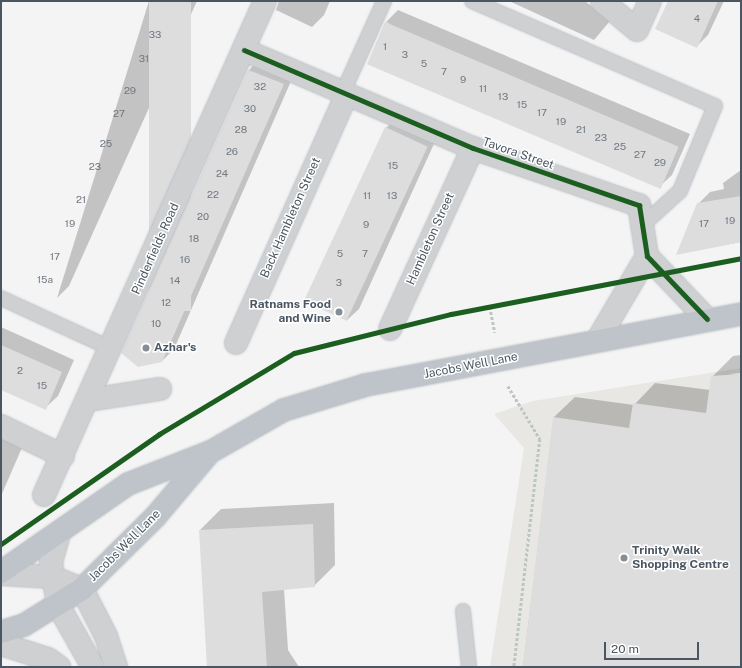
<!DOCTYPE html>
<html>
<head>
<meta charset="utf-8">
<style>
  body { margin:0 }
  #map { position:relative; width:742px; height:668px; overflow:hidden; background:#f4f4f4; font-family:"Public Sans",sans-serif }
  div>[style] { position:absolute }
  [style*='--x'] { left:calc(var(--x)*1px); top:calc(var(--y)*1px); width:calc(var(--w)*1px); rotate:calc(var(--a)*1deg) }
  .commercial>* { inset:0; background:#e8e7e3 }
  .shadow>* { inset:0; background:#0003 }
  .building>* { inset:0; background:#ddddde; transform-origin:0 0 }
  .path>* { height:2.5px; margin-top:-1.25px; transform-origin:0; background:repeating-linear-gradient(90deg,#bcc7c4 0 3px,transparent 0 5px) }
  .roads { filter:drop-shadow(0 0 1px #b9bec3) drop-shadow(0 0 1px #b9bec3) }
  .lane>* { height:14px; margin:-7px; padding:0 7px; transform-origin:7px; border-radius:7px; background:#ced0d2 }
  .street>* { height:22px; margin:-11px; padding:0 11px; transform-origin:11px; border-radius:11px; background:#ced0d2 }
  .highway>* { height:22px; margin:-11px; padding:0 11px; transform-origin:11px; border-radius:11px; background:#bec4c9 }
  .cycleway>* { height:5px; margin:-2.5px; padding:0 2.5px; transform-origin:2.5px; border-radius:2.5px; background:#1b5e20 }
  .dots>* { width:11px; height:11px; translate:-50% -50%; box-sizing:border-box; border:2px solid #fff; border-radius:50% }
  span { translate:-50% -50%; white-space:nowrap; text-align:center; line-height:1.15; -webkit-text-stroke:3px #fff; paint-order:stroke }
  .number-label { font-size:10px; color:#707881 }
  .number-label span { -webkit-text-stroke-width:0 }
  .street-label { font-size:12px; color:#4a5661 }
  .poi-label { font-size:12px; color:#4a5661; font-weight:700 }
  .right { translate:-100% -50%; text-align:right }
  .left { translate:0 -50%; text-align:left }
  .frame { position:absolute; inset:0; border:2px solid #4a5661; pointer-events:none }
  .scale { position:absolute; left:604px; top:642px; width:95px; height:18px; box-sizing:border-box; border:2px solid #4a5661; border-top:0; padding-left:5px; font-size:12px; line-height:14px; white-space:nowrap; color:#4a5661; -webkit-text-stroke:3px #fff; paint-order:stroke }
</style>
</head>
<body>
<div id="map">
  <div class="commercial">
    <div style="clip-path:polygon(741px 368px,741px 667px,490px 667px,524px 448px,494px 414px,533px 401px)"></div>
  </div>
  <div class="shadow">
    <div style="clip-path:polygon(149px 1px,197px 1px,69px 286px,57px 298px)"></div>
    <div style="clip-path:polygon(279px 1px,330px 1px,324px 15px,312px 27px,276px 10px)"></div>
    <div style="clip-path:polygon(509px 1px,585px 1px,610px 21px,594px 40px)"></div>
    <div style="clip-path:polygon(669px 1px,724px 1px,708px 35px,696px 47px)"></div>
    <div style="clip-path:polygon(398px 10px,690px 134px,672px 175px,659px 187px,386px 22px)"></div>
    <div style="clip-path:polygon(261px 58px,295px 72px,174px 349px,162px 361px,122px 353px,249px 70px)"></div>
    <div style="clip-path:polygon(398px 116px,438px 135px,359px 309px,346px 321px,386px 128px)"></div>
    <div style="clip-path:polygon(741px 170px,741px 242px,677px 254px,698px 204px,710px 192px,724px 189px,723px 183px)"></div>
    <div style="clip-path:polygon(1px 327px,74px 360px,58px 396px,45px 408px,1px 388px)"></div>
    <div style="clip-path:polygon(741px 355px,741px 373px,729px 374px,741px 375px,741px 667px,523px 667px,554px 417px,575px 397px,634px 405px,655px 383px,710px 390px,712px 377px,733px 356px)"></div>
    <div style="clip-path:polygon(1px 433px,24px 443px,1px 496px)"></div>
    <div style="clip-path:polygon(334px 503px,335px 565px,314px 586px,284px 589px,288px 650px,299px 667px,208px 667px,200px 530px,221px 509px)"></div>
  </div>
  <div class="building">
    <div style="left:149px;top:1px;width:42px;height:310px"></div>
    <div style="clip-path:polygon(668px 1px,718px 1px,697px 48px,655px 29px)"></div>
    <div style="left:385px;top:22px;width:319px;height:46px;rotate:23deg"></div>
    <div style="clip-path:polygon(248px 70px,284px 84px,162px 362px,138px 367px,121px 353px)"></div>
    <div style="left:385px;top:127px;width:47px;height:192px;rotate:25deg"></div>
    <div style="clip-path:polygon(741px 196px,741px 242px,676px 255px,697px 203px)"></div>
    <div style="clip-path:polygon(1px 345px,62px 372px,46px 410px,1px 390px)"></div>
    <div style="clip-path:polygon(741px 374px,741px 667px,523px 667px,553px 417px,629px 428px,633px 403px,706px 413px,711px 376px)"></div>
    <div style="clip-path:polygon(313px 524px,315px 587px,262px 592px,267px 667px,207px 667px,199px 530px)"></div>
  </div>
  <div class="path">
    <div style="--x:490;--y:307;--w:26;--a:79"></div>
    <div style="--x:508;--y:386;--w:62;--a:58.9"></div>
    <div style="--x:540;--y:439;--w:229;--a:96.5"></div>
  </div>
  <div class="roads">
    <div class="lane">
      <div style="--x:472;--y:1;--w:265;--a:23.4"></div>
      <div style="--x:715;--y:106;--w:92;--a:112.4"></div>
      <div style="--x:680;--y:191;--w:47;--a:137.6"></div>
      <div style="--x:343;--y:92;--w:100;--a:-65.7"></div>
      <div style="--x:1;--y:298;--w:122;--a:24.7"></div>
      <div style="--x:463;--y:611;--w:56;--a:83.9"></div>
    </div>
    <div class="street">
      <div style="--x:602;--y:1;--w:45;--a:39.6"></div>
      <div style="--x:637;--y:30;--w:32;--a:-66"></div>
      <div style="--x:244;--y:50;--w:249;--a:23.2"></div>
      <div style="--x:473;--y:148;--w:176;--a:19"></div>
      <div style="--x:639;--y:205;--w:52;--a:81.1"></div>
      <div style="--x:647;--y:256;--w:87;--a:46.4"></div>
      <div style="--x:390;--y:329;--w:199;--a:-65.4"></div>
      <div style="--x:597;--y:341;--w:99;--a:-59.5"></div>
      <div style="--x:236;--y:343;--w:273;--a:-66"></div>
      <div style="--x:89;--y:400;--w:72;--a:-8.8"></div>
      <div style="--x:1;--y:426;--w:69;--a:25.8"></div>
      <div style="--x:44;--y:495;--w:541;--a:-65.9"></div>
      <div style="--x:59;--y:534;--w:29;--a:106"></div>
      <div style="--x:51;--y:562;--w:44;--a:80.8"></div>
      <div style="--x:58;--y:605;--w:71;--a:60.6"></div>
      <div style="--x:1;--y:574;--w:51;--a:3.4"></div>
      <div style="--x:52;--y:577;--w:32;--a:22"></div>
      <div style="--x:82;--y:589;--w:53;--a:62.9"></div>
      <div style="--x:106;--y:636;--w:33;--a:72"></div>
      <div style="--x:1;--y:644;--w:49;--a:17.7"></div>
      <div style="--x:48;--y:659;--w:14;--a:36"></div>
    </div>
    <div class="highway">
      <div style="--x:1;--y:572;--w:155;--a:-34.7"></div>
      <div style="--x:128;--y:484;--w:90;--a:-21.4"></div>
      <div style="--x:212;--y:451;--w:83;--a:-29.7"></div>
      <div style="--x:284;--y:410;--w:86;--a:-17"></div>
      <div style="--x:366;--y:385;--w:382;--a:-10.7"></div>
      <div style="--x:1;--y:632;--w:24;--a:-17"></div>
      <div style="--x:24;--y:625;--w:68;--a:-31.8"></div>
      <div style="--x:82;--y:589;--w:103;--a:-44.6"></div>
      <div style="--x:155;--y:517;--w:84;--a:-49.8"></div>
    </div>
  </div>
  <div class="cycleway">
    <div style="--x:244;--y:50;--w:249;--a:23.2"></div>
    <div style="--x:473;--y:148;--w:176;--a:19"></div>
    <div style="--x:639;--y:205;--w:52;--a:81.1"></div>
    <div style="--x:647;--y:256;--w:87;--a:46.4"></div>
    <div style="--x:1;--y:544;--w:193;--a:-34.8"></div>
    <div style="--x:159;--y:434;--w:157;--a:-31"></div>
    <div style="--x:294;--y:353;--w:162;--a:-14"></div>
    <div style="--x:451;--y:314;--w:295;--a:-10.9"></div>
  </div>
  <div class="dots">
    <div style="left:339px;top:312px;background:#868d94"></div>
    <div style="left:146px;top:348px;background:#868d94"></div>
    <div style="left:624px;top:558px;background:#868d94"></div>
  </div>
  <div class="number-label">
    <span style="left:697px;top:19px">4</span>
    <span style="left:155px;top:35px">33</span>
    <span style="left:385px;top:47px">1</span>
    <span style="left:405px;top:55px">3</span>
    <span style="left:144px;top:59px">31</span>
    <span style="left:424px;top:64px">5</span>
    <span style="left:444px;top:72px">7</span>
    <span style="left:463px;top:80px">9</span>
    <span style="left:260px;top:87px">32</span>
    <span style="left:483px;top:89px">11</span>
    <span style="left:130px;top:91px">29</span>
    <span style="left:503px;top:97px">13</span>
    <span style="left:522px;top:105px">15</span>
    <span style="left:250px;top:109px">30</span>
    <span style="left:542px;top:113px">17</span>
    <span style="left:119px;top:114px">27</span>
    <span style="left:561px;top:122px">19</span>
    <span style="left:241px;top:130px">28</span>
    <span style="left:581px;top:130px">21</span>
    <span style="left:601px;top:138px">23</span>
    <span style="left:106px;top:144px">25</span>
    <span style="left:620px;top:147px">25</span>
    <span style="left:232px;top:152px">26</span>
    <span style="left:640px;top:155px">27</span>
    <span style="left:660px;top:163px">29</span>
    <span style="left:393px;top:166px">15</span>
    <span style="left:95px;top:167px">23</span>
    <span style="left:222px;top:174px">24</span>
    <span style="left:213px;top:195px">22</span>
    <span style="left:367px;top:196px">11</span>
    <span style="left:392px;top:196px">13</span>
    <span style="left:81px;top:200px">21</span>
    <span style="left:203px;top:217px">20</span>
    <span style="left:730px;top:221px">19</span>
    <span style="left:70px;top:224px">19</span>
    <span style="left:704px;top:224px">17</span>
    <span style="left:366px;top:225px">9</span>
    <span style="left:194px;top:239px">18</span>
    <span style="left:340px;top:254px">5</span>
    <span style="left:365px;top:254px">7</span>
    <span style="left:55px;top:257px">17</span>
    <span style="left:185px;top:260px">16</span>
    <span style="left:45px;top:280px">15a</span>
    <span style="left:175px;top:281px">14</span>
    <span style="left:339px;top:283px">3</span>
    <span style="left:166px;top:303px">12</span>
    <span style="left:156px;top:324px">10</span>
    <span style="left:20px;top:371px">2</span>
    <span style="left:42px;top:386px">15</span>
  </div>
  <div class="street-label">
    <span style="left:518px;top:154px;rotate:19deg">Tavora Street</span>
    <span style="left:291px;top:218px;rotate:-66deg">Back Hambleton Street</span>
    <span style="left:431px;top:239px;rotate:-66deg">Hambleton Street</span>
    <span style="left:156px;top:249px;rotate:-66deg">Pinderfields Road</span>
    <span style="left:471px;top:366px;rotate:-11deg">Jacobs Well Lane</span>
    <span style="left:125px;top:546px;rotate:-45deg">Jacobs Well Lane</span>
  </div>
  <div class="poi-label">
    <span class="right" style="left:331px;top:312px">Ratnams Food<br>and Wine</span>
    <span class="left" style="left:154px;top:348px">Azhar's</span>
    <span class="left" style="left:632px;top:558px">Trinity Walk<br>Shopping Centre</span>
  </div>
  <div class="frame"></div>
  <div class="scale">20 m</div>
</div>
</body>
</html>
